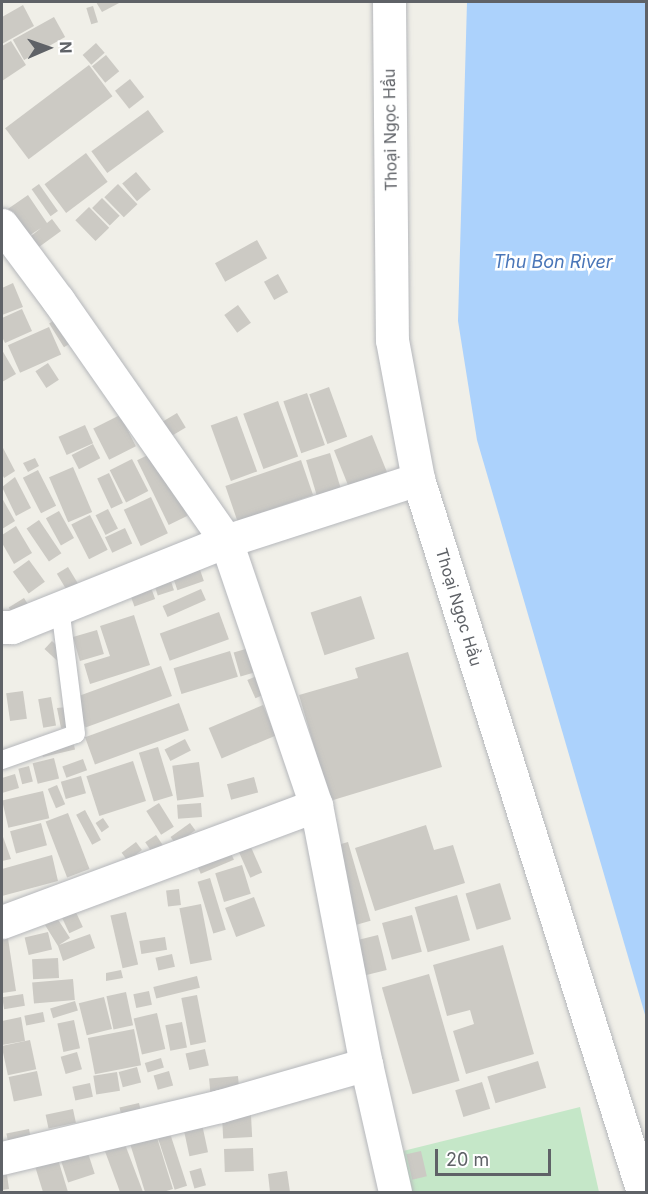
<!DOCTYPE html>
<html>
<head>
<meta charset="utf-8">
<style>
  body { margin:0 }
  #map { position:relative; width:648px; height:1194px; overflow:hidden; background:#f0efe8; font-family:Inter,sans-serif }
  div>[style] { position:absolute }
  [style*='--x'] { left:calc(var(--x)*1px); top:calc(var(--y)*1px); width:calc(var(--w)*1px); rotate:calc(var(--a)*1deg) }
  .green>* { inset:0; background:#c5e7c8 }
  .water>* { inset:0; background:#acd2fc }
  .building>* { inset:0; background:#cccac4; transform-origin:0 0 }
  .roads { filter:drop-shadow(0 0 2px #b5b7bb) drop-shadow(0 0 2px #b5b7bb) }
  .service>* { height:18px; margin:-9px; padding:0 9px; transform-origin:9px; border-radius:9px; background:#fff }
  .minor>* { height:33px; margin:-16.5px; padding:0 16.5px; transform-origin:16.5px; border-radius:16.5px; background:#fff }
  span { translate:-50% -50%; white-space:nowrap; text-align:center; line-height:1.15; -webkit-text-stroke:5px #fff; paint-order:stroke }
  .street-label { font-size:16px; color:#5f6267 }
  .water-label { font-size:18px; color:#4a76b8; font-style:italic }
  .frame { position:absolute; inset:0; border:3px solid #5f6267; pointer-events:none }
  .north { position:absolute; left:18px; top:18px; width:60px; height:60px; -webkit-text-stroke:4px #fff; paint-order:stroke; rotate:88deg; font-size:16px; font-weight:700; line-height:24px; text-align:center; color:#5f6267 }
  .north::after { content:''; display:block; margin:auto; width:21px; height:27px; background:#5f6267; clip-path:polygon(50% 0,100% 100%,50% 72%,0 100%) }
  .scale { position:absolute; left:435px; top:1149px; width:116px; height:27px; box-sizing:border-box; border:3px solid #5f6267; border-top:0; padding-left:8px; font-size:18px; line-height:21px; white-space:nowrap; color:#5f6267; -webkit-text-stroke:4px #fff; paint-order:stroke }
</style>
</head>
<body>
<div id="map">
  <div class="green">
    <div style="clip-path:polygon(580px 1107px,599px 1192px,406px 1192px,399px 1152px)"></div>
  </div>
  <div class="water">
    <div style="clip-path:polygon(467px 2px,646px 2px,646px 1018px,477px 440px,458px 321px)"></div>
  </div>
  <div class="building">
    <div style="clip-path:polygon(96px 2px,121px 2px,102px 12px)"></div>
    <div style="clip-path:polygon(23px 5px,34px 26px,2px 44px,2px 17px)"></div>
    <div style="left:93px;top:6px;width:17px;height:7px;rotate:73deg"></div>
    <div style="left:54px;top:17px;width:23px;height:47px;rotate:61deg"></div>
    <div style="clip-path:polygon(11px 41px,26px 65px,2px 81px,2px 46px)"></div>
    <div style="left:96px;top:43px;width:13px;height:18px;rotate:48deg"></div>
    <div style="left:106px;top:55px;width:21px;height:18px;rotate:51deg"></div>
    <div style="left:89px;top:65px;width:39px;height:105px;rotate:53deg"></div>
    <div style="left:130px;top:79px;width:23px;height:19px;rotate:52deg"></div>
    <div style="left:148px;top:110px;width:27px;height:70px;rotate:54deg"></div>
    <div style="left:86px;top:153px;width:36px;height:52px;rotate:53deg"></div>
    <div style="left:136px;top:172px;width:23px;height:18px;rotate:50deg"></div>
    <div style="left:39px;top:184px;width:33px;height:9px;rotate:55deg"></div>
    <div style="left:118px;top:184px;width:28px;height:19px;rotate:46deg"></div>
    <div style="clip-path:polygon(28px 195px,47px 223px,52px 219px,61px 231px,39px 247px,31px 236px,41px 228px,21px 241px,2px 213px)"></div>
    <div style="left:102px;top:198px;width:25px;height:14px;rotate:45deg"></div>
    <div style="left:89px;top:207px;width:29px;height:19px;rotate:46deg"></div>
    <div style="left:257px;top:240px;width:21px;height:48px;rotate:61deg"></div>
    <div style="left:278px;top:274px;width:21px;height:16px;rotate:61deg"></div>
    <div style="clip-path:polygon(13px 283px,23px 307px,2px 315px,2px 288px)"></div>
    <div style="left:238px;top:305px;width:22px;height:17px;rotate:54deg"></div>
    <div style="clip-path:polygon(22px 309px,32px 331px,5px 343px,2px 337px,2px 318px)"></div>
    <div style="left:61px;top:316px;width:28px;height:14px;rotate:58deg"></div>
    <div style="left:49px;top:327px;width:30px;height:45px;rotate:66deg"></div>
    <div style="clip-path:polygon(2px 350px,16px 374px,2px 382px)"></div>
    <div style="left:48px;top:363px;width:20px;height:15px;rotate:57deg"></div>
    <div style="left:329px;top:387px;width:53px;height:21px;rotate:70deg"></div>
    <div style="left:307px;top:393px;width:55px;height:25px;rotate:71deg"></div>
    <div style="left:278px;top:401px;width:59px;height:37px;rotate:70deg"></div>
    <div style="left:177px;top:413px;width:17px;height:19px;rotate:59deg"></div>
    <div style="left:120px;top:415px;width:35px;height:30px;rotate:63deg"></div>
    <div style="left:237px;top:416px;width:59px;height:28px;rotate:70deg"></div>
    <div style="left:85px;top:425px;width:20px;height:29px;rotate:66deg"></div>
    <div style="left:372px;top:435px;width:48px;height:41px;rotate:68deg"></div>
    <div style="left:93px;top:444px;width:16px;height:24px;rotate:63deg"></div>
    <div style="clip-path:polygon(2px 446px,15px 471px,4px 478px,2px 474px)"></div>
    <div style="left:156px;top:451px;width:72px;height:21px;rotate:64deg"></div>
    <div style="left:330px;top:453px;width:37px;height:25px;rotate:73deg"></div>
    <div style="clip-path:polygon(35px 458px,39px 466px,28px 472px,23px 463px)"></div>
    <div style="left:132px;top:459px;width:36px;height:25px;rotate:63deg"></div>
    <div style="left:301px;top:460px;width:37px;height:80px;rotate:71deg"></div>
    <div style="left:73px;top:467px;width:49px;height:26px;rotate:67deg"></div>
    <div style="left:38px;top:470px;width:40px;height:17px;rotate:63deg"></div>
    <div style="left:109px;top:473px;width:33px;height:13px;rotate:65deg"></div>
    <div style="clip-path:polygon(15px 477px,31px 508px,16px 516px,2px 487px)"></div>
    <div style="left:151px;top:497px;width:40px;height:30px;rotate:65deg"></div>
    <div style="clip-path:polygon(2px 498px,15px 521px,2px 529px)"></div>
    <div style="left:108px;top:509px;width:22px;height:14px;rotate:63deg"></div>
    <div style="left:59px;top:511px;width:31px;height:15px;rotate:61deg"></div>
    <div style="left:90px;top:515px;width:39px;height:21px;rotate:63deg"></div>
    <div style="left:39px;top:520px;width:40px;height:15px;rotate:56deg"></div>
    <div style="clip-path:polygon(16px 526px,32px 553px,14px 564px,2px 543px,2px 535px)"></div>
    <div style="left:125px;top:528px;width:17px;height:22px;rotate:65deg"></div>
    <div style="left:29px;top:560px;width:27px;height:20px;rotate:54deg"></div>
    <div style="left:198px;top:564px;width:18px;height:28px;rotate:71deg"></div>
    <div style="left:68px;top:567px;width:26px;height:13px;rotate:59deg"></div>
    <div style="left:169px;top:575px;width:16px;height:17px;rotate:72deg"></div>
    <div style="left:150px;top:585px;width:15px;height:22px;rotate:70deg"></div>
    <div style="left:201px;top:589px;width:12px;height:42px;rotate:66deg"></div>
    <div style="left:361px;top:596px;width:45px;height:53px;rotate:72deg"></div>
    <div style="left:24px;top:598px;width:15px;height:18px;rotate:58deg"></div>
    <div style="left:219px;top:612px;width:29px;height:63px;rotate:70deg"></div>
    <div style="clip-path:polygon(134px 615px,150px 665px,90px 684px,84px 664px,110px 656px,100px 626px)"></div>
    <div style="left:97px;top:630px;width:25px;height:25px;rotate:74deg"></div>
    <div style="left:52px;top:641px;width:21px;height:11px;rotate:43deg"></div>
    <div style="left:249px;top:648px;width:25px;height:16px;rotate:74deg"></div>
    <div style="left:230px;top:651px;width:27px;height:59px;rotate:73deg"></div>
    <div style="clip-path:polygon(408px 652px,442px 767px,330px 801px,299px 695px,358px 678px,355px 668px)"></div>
    <div style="left:161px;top:666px;width:32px;height:92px;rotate:70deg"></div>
    <div style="left:261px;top:674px;width:20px;height:15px;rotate:66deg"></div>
    <div style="left:23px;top:691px;width:28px;height:17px;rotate:82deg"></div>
    <div style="left:51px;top:697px;width:29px;height:13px;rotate:80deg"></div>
    <div style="left:179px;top:703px;width:29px;height:100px;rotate:70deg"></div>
    <div style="left:263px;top:705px;width:33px;height:59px;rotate:67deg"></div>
    <div style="clip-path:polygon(66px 707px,71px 726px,61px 728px,57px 708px)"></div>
    <div style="left:71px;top:732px;width:18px;height:33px;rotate:77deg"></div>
    <div style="left:185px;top:739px;width:13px;height:23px;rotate:63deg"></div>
    <div style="left:158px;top:747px;width:51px;height:20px;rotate:73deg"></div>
    <div style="left:54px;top:758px;width:21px;height:22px;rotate:76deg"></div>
    <div style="left:83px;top:759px;width:12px;height:22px;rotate:70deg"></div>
    <div style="left:133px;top:761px;width:42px;height:49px;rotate:72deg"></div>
    <div style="left:199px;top:762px;width:35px;height:27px;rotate:82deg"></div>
    <div style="left:29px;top:766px;width:16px;height:11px;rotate:76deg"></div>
    <div style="clip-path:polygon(15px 774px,19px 788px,2px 793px,2px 778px)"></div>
    <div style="left:81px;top:776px;width:18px;height:21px;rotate:74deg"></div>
    <div style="left:254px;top:777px;width:16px;height:28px;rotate:75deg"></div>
    <div style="left:57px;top:785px;width:21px;height:10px;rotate:67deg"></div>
    <div style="left:43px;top:791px;width:28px;height:42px;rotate:77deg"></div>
    <div style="left:159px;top:803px;width:28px;height:15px;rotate:58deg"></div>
    <div style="left:201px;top:803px;width:14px;height:24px;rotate:86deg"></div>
    <div style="left:85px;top:810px;width:34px;height:10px;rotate:62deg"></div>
    <div style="left:68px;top:813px;width:60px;height:24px;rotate:69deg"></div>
    <div style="left:103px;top:818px;width:11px;height:9px;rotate:56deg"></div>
    <div style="left:41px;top:823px;width:23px;height:32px;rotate:75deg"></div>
    <div style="left:190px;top:823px;width:9px;height:24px;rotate:54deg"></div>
    <div style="clip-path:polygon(426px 825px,434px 850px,453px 845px,465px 883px,375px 911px,355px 848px)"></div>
    <div style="clip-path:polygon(2px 834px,11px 859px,2px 861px)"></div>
    <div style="left:156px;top:835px;width:14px;height:13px;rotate:56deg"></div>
    <div style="left:136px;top:842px;width:10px;height:18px;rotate:53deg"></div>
    <div style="left:348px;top:842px;width:82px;height:21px;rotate:74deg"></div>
    <div style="left:250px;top:845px;width:30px;height:13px;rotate:66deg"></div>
    <div style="left:228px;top:846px;width:15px;height:36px;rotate:67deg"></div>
    <div style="clip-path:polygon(52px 855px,58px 881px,2px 896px,2px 869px)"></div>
    <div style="left:242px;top:865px;width:30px;height:28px;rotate:73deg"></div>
    <div style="left:210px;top:878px;width:54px;height:13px;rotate:73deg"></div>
    <div style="left:500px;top:883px;width:38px;height:36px;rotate:73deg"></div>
    <div style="left:179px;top:889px;width:16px;height:13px;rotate:83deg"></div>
    <div style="left:457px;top:895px;width:47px;height:44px;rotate:74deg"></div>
    <div style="left:254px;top:897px;width:31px;height:31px;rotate:69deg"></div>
    <div style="left:201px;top:904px;width:57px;height:22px;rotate:79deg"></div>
    <div style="left:74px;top:908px;width:21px;height:15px;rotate:65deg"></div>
    <div style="left:126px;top:912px;width:54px;height:16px;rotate:77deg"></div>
    <div style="left:412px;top:915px;width:38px;height:31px;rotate:75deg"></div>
    <div style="clip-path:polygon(57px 918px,70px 938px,59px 945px,90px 934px,95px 948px,63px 961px,58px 946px,45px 925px)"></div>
    <div style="clip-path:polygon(7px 932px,16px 991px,2px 993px,2px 933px)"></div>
    <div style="left:48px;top:932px;width:18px;height:24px;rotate:77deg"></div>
    <div style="left:378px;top:935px;width:36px;height:24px;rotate:76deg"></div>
    <div style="left:165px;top:937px;width:13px;height:26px;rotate:81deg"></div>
    <div style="clip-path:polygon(503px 945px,534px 1054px,466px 1074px,453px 1031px,474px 1024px,470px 1010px,447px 1016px,433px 965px)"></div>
    <div style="left:172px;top:954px;width:13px;height:17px;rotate:77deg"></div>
    <div style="left:58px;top:958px;width:20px;height:26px;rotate:87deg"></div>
    <div style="clip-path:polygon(121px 970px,123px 978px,106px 981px,106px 973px)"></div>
    <div style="left:429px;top:974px;width:111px;height:49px;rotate:74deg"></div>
    <div style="left:197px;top:976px;width:12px;height:45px;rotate:76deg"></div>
    <div style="left:73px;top:979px;width:21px;height:41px;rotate:85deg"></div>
    <div style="left:149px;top:991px;width:14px;height:16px;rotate:78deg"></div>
    <div style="left:126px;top:992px;width:34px;height:20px;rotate:78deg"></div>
    <div style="left:23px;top:994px;width:12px;height:21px;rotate:81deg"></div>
    <div style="left:197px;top:995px;width:48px;height:16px;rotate:79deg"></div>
    <div style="left:104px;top:997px;width:33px;height:26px;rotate:76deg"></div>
    <div style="left:75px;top:1001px;width:10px;height:26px;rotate:73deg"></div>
    <div style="left:43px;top:1012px;width:10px;height:19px;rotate:79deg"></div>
    <div style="left:157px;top:1013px;width:37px;height:24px;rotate:77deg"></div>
    <div style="clip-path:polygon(21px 1017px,25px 1041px,2px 1045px,2px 1021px)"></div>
    <div style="left:74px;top:1020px;width:29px;height:17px;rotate:78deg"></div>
    <div style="left:182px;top:1022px;width:26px;height:17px;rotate:79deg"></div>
    <div style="left:134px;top:1029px;width:37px;height:47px;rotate:79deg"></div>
    <div style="left:30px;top:1040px;width:30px;height:29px;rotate:78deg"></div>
    <div style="left:205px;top:1049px;width:17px;height:20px;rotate:77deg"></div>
    <div style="left:77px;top:1052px;width:18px;height:17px;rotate:74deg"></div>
    <div style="left:161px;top:1058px;width:10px;height:17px;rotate:73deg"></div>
    <div style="left:538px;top:1061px;width:28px;height:53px;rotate:73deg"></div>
    <div style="left:137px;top:1067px;width:16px;height:19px;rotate:75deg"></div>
    <div style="left:37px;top:1071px;width:25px;height:29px;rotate:78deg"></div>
    <div style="left:169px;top:1071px;width:15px;height:16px;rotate:74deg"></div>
    <div style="left:117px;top:1072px;width:19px;height:24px;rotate:81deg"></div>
    <div style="left:238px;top:1076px;width:22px;height:29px;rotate:85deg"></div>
    <div style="left:482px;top:1082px;width:28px;height:28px;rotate:73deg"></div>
    <div style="left:90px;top:1083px;width:14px;height:18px;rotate:78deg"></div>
    <div style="left:139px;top:1103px;width:13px;height:20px;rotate:77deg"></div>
    <div style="left:73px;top:1109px;width:14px;height:28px;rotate:78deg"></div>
    <div style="left:251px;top:1115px;width:22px;height:29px;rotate:87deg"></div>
    <div style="left:167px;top:1124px;width:65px;height:13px;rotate:72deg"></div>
    <div style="left:202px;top:1124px;width:29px;height:19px;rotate:78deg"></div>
    <div style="clip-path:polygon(154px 1128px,173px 1189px,163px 1192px,145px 1192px,128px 1137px)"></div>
    <div style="left:29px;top:1129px;width:10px;height:23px;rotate:79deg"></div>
    <div style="clip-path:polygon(123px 1139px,143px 1192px,120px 1192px,103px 1146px)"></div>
    <div style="left:253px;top:1148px;width:23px;height:29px;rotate:88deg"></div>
    <div style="left:87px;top:1150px;width:25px;height:28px;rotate:72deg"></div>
    <div style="left:421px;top:1151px;width:26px;height:15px;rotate:77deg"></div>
    <div style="clip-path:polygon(57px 1156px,68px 1192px,43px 1192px,34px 1163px)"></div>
    <div style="clip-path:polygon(5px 1161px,9px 1189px,2px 1190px,2px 1162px)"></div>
    <div style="left:201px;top:1168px;width:18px;height:12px;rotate:74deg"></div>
    <div style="clip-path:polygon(287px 1171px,290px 1192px,270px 1192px,268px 1174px)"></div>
  </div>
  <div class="roads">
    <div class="service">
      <div style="--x:2;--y:760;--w:78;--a:-19.4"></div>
      <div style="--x:76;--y:734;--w:127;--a:-97.2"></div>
    </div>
    <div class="minor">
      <div style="--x:389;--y:2;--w:338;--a:89.5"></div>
      <div style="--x:392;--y:340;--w:141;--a:79.4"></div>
      <div style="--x:418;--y:479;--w:748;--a:72.49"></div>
      <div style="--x:2;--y:225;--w:94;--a:53.3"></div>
      <div style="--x:58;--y:300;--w:294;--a:55.1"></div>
      <div style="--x:226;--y:541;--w:279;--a:71.2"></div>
      <div style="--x:316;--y:805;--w:264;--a:79.1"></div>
      <div style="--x:366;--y:1064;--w:131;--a:77.2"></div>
      <div style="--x:2;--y:627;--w:10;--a:0"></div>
      <div style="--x:12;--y:627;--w:231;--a:-21.9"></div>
      <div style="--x:226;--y:541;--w:202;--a:-17.9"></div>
      <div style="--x:2;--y:922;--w:335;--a:-20.4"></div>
      <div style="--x:2;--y:1158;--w:224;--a:-13.4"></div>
      <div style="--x:220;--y:1106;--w:152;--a:-16"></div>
    </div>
  </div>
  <div class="street-label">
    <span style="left:390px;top:130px;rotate:-91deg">Thoại Ngọc Hầu</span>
    <span style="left:459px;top:607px;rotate:73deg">Thoại Ngọc Hầu</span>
  </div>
  <div class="water-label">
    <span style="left:553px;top:262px">Thu Bon River</span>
  </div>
  <div class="frame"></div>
  <div class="north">N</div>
  <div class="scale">20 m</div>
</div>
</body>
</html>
